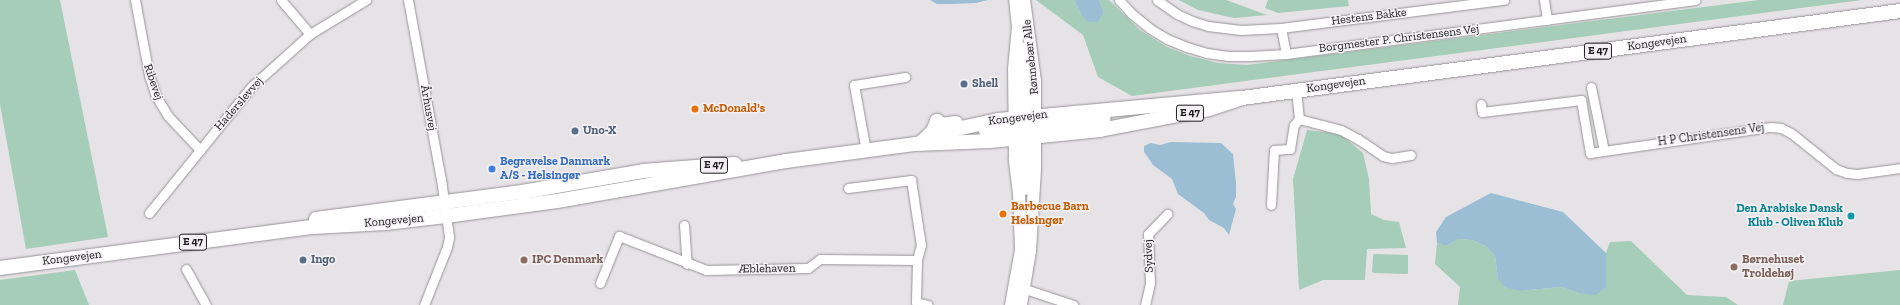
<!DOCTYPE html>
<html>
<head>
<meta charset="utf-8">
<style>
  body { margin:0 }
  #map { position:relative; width:1900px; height:305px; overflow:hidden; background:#e6e3e6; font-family:"Zilla Slab",serif }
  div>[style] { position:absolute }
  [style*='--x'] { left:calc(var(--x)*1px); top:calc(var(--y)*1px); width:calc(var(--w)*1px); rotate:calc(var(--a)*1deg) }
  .green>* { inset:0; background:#a6ccba }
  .water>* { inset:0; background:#9bbed5 }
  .roads { filter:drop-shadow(0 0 1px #969396) drop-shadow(0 0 1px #969396) }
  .street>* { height:9px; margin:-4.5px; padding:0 4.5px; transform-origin:4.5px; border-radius:4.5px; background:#fff }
  .secondary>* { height:12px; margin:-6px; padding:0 6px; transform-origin:6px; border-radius:6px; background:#fff }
  .primary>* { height:14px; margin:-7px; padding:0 7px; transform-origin:7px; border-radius:7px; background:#fff }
  .dots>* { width:11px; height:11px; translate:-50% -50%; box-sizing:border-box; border:2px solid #f3f0f4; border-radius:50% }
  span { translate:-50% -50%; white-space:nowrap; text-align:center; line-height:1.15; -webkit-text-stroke:3px #f3f0f4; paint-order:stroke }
  .shield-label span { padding:1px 3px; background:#f3f0f4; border:1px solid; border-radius:3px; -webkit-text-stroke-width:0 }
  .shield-label { font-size:11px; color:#1f1e1f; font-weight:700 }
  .street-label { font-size:12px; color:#1f1e1f }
  .service-label { font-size:12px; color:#4e5e75; font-weight:700 }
  .left { translate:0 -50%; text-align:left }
  .food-label { font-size:12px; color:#c56008; font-weight:700 }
  .shop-label { font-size:12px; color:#366cbe; font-weight:700 }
  .culture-label { font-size:12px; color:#0d838f; font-weight:700 }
  .right { translate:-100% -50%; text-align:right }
  .education-label { font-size:12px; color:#785e54; font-weight:700 }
</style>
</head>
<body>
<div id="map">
  <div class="green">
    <div style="clip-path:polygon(0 0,60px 0,108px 237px,26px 249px,0 104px)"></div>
    <div style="clip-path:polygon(1036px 0,1074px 0,1081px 14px,1099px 21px,1104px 12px,1099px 0,1109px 0,1140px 30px,1167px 47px,1190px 56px,1218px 63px,1247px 65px,1759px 0,1862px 0,1132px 96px,1098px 77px,1083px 35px)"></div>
    <div style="clip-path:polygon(1179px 0,1226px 0,1267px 15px,1234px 18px,1198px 10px)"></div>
    <div style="clip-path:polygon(1268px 0,1348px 0,1349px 6px,1278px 13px,1265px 8px)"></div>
    <div style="clip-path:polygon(1307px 130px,1340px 134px,1363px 153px,1369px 179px,1371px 214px,1384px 220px,1399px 222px,1406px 248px,1367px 249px,1365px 280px,1323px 280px,1299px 290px,1293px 179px)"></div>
    <div style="clip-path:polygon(1459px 239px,1472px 240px,1486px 246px,1495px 256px,1498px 279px,1520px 291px,1561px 287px,1579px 293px,1606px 287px,1606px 253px,1610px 242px,1631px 241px,1687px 295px,1726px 297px,1738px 305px,1458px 305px,1460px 287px,1435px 264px,1437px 243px,1446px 246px)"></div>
    <div style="clip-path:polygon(1374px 254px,1408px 255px,1408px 273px,1407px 274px,1374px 273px,1372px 272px,1373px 256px)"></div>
    <div style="clip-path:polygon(75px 270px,89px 305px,0 305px,0 280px)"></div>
    <div style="clip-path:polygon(1900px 270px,1900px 305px,1783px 305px,1789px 281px)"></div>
  </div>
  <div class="water">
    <div style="clip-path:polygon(930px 0,988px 0,976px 3px,950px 4px,937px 4px)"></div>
    <div style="clip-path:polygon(1074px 0,1099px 0,1104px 12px,1099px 21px,1088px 22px,1081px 14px)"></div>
    <div style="clip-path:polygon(1171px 142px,1221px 143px,1233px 154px,1236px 183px,1236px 197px,1233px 204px,1236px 209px,1229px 235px,1224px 228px,1209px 220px,1204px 213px,1178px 194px,1172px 179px,1153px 165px,1144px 152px,1144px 146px,1151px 143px,1160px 145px)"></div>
    <div style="clip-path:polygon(1491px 193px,1563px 212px,1606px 253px,1606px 287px,1596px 295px,1579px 293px,1561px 287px,1520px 291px,1505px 287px,1498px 279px,1495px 256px,1486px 246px,1472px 240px,1459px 239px,1446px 246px,1437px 243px,1436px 232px,1446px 217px)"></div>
  </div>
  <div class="roads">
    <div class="street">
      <div style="--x:135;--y:0;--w:76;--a:79.4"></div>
      <div style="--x:149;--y:75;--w:22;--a:72"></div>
      <div style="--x:156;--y:96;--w:23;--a:59"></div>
      <div style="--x:168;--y:116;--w:47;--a:46.7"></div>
      <div style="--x:281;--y:0;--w:45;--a:49.5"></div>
      <div style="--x:408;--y:0;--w:182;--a:79.6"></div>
      <div style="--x:441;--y:179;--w:59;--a:82.1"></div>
      <div style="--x:449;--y:237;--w:10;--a:101"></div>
      <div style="--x:447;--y:247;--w:62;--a:111.6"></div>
      <div style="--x:1119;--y:0;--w:19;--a:47"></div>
      <div style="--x:1132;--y:14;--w:22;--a:39"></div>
      <div style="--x:1149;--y:28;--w:21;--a:31"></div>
      <div style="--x:1167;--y:39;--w:22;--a:22"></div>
      <div style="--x:1187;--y:47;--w:21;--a:17"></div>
      <div style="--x:1207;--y:53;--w:21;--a:8"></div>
      <div style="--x:1228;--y:56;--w:22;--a:0"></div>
      <div style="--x:1250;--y:56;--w:36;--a:-3"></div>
      <div style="--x:1286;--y:54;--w:413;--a:-7.5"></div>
      <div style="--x:1157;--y:0;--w:24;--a:35"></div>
      <div style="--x:1177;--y:14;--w:17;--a:25"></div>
      <div style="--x:1192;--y:21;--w:17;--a:17"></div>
      <div style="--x:1208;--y:26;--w:33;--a:7"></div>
      <div style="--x:1241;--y:30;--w:40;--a:-2.9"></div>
      <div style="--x:1281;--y:28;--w:225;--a:-7.2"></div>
      <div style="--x:1544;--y:0;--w:20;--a:81"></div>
      <div style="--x:1281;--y:28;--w:26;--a:79"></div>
      <div style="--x:1591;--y:87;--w:65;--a:78.5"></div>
      <div style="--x:1481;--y:104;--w:8;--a:83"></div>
      <div style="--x:1482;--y:112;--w:100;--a:-6.9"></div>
      <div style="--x:1581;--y:100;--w:54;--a:80.4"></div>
      <div style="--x:1590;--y:153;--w:183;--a:-8.2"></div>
      <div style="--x:1771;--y:127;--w:10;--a:6"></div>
      <div style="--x:1781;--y:128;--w:11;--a:27"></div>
      <div style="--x:1791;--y:133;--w:58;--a:38.7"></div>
      <div style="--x:1836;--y:169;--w:12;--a:20"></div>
      <div style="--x:1847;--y:173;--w:10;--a:6"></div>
      <div style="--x:1857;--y:174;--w:43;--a:-7.9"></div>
      <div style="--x:1299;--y:119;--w:43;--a:14.7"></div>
      <div style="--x:1341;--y:130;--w:19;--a:28"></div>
      <div style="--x:1358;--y:139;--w:30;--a:34"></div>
      <div style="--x:1383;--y:156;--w:9;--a:13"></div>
      <div style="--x:1392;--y:158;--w:19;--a:-9"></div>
      <div style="--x:866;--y:151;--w:67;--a:-100.3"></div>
      <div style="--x:854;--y:85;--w:52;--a:-8.9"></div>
      <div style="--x:848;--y:188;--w:64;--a:-7.2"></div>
      <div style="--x:911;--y:180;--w:66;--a:81.3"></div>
      <div style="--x:921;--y:245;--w:16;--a:105"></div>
      <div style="--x:917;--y:260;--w:42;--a:91.4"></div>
      <div style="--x:916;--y:302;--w:12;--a:14"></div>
      <div style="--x:1271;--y:205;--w:55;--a:-86.9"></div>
      <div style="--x:1274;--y:150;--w:16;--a:-4"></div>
      <div style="--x:1290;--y:149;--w:24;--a:-81"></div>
      <div style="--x:1294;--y:125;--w:8;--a:-50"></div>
      <div style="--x:1299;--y:119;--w:28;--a:-96"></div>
      <div style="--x:149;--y:213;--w:164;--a:-51"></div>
      <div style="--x:252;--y:86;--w:78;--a:-41.9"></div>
      <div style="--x:310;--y:34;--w:66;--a:-31.3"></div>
      <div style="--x:684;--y:225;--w:39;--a:86"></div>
      <div style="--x:186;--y:269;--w:41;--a:60.9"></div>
      <div style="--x:600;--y:283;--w:51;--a:-68"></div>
      <div style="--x:619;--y:236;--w:93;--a:21.3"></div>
      <div style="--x:706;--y:270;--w:102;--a:-1.1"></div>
      <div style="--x:808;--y:268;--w:15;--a:-37"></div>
      <div style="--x:820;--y:259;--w:97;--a:0.6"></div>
      <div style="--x:1025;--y:289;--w:51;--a:18.4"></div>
      <div style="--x:1145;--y:305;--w:23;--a:-77"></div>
      <div style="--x:1150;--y:283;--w:49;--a:-92.3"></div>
      <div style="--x:1148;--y:234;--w:28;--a:-46"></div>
    </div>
    <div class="secondary">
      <div style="--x:1021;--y:48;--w:21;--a:82"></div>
      <div style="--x:1024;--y:69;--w:57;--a:88"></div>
      <div style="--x:1023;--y:130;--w:59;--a:88.1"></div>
      <div style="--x:1011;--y:305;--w:56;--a:-79.7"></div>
      <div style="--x:1021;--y:250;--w:56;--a:-92"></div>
      <div style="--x:1019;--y:194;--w:35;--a:-97"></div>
      <div style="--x:1015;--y:159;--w:90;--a:-90.6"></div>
      <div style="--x:1014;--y:69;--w:42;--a:-84.6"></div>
      <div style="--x:1018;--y:27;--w:27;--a:-96"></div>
      <div style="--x:1021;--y:305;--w:55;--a:-80.5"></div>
      <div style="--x:1030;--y:251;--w:82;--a:-86.5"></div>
      <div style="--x:1035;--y:169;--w:88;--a:-90"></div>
      <div style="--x:1035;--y:81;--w:82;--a:-97.7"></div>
    </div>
    <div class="primary">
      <div style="--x:986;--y:131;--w:36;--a:-6"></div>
      <div style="--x:1022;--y:127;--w:9;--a:-21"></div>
      <div style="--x:1016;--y:137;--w:9;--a:-41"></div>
      <div style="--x:1023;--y:131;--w:13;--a:-18"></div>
      <div style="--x:1035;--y:127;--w:69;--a:-6.6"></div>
      <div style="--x:925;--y:139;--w:11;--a:-45"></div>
      <div style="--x:933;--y:131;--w:11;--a:-68"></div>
      <div style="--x:937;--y:121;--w:6;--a:45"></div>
      <div style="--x:941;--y:125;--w:15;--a:-8"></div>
      <div style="--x:922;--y:141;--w:32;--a:-20"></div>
      <div style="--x:952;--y:130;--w:47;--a:-12.3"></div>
      <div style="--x:998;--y:120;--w:245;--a:-5.2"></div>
      <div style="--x:1242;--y:98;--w:664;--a:-7.53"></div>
      <div style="--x:316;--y:219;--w:208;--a:-7.5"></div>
      <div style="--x:522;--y:192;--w:123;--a:-9.8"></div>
      <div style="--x:643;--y:171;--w:92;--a:-4.4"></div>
      <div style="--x:0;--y:268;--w:316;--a:-7.5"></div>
      <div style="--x:313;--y:227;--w:73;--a:-3.1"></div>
      <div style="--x:386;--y:223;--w:60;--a:-6.7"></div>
      <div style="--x:446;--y:216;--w:112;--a:-7.7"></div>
      <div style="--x:557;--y:201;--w:232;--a:-9.9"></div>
      <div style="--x:786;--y:161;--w:131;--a:-7.5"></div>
      <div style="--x:916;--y:144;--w:74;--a:-2.3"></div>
      <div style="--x:990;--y:141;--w:111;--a:-5.7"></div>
      <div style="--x:1100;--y:130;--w:111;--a:-10.9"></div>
      <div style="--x:1209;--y:109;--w:35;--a:-18"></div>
    </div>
  </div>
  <div class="dots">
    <div style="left:964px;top:84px;background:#5c6f8a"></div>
    <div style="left:695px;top:109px;background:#e8710a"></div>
    <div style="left:575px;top:131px;background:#5c6f8a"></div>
    <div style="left:492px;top:169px;background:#3f7fe0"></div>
    <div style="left:1003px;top:214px;background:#e8710a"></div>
    <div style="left:1851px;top:216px;background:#0f9aa8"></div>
    <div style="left:303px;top:260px;background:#5c6f8a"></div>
    <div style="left:524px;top:260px;background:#8d6e63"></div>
    <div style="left:1734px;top:267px;background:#8d6e63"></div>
  </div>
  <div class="shield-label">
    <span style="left:1598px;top:51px">E 47</span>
    <span style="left:1190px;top:113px">E 47</span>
    <span style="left:714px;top:165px">E 47</span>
    <span style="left:193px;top:242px">E 47</span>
  </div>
  <div class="street-label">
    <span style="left:1369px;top:17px;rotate:-7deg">Hestens Bakke</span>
    <span style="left:1399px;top:39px;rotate:-7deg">Borgmester P. Christensens Vej</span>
    <span style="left:1657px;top:43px;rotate:-8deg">Kongevejen</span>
    <span style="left:1031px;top:57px;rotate:-96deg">Rønnebær Alle</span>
    <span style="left:153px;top:82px;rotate:71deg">Ribevej</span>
    <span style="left:1336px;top:85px;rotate:-8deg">Kongevejen</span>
    <span style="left:239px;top:104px;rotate:-49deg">Haderslevvej</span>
    <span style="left:428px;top:108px;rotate:80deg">Århusvej</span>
    <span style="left:1018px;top:118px;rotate:-7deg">Kongevejen</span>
    <span style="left:1711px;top:135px;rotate:-8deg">H P Christensens Vej</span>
    <span style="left:394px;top:221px;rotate:-5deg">Kongevejen</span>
    <span style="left:1149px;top:256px;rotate:-92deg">Sydvej</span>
    <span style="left:72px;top:258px;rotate:-7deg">Kongevejen</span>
    <span style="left:767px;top:269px;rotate:-1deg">Æblehaven</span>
  </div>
  <div class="service-label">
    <span class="left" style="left:972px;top:84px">Shell</span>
    <span class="left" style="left:583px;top:131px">Uno-X</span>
    <span class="left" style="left:311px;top:260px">Ingo</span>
  </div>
  <div class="food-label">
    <span class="left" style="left:703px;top:109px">McDonald's</span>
    <span class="left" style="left:1011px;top:214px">Barbecue Barn<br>Helsingør</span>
  </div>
  <div class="shop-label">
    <span class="left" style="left:500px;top:169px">Begravelse Danmark<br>A/S - Helsingør</span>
  </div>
  <div class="culture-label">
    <span class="right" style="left:1843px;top:216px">Den Arabiske Dansk<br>Klub - Oliven Klub</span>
  </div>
  <div class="education-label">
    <span class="left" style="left:532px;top:260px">IPC Denmark</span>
    <span class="left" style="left:1742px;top:267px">Børnehuset<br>Troldehøj</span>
  </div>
</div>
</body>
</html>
